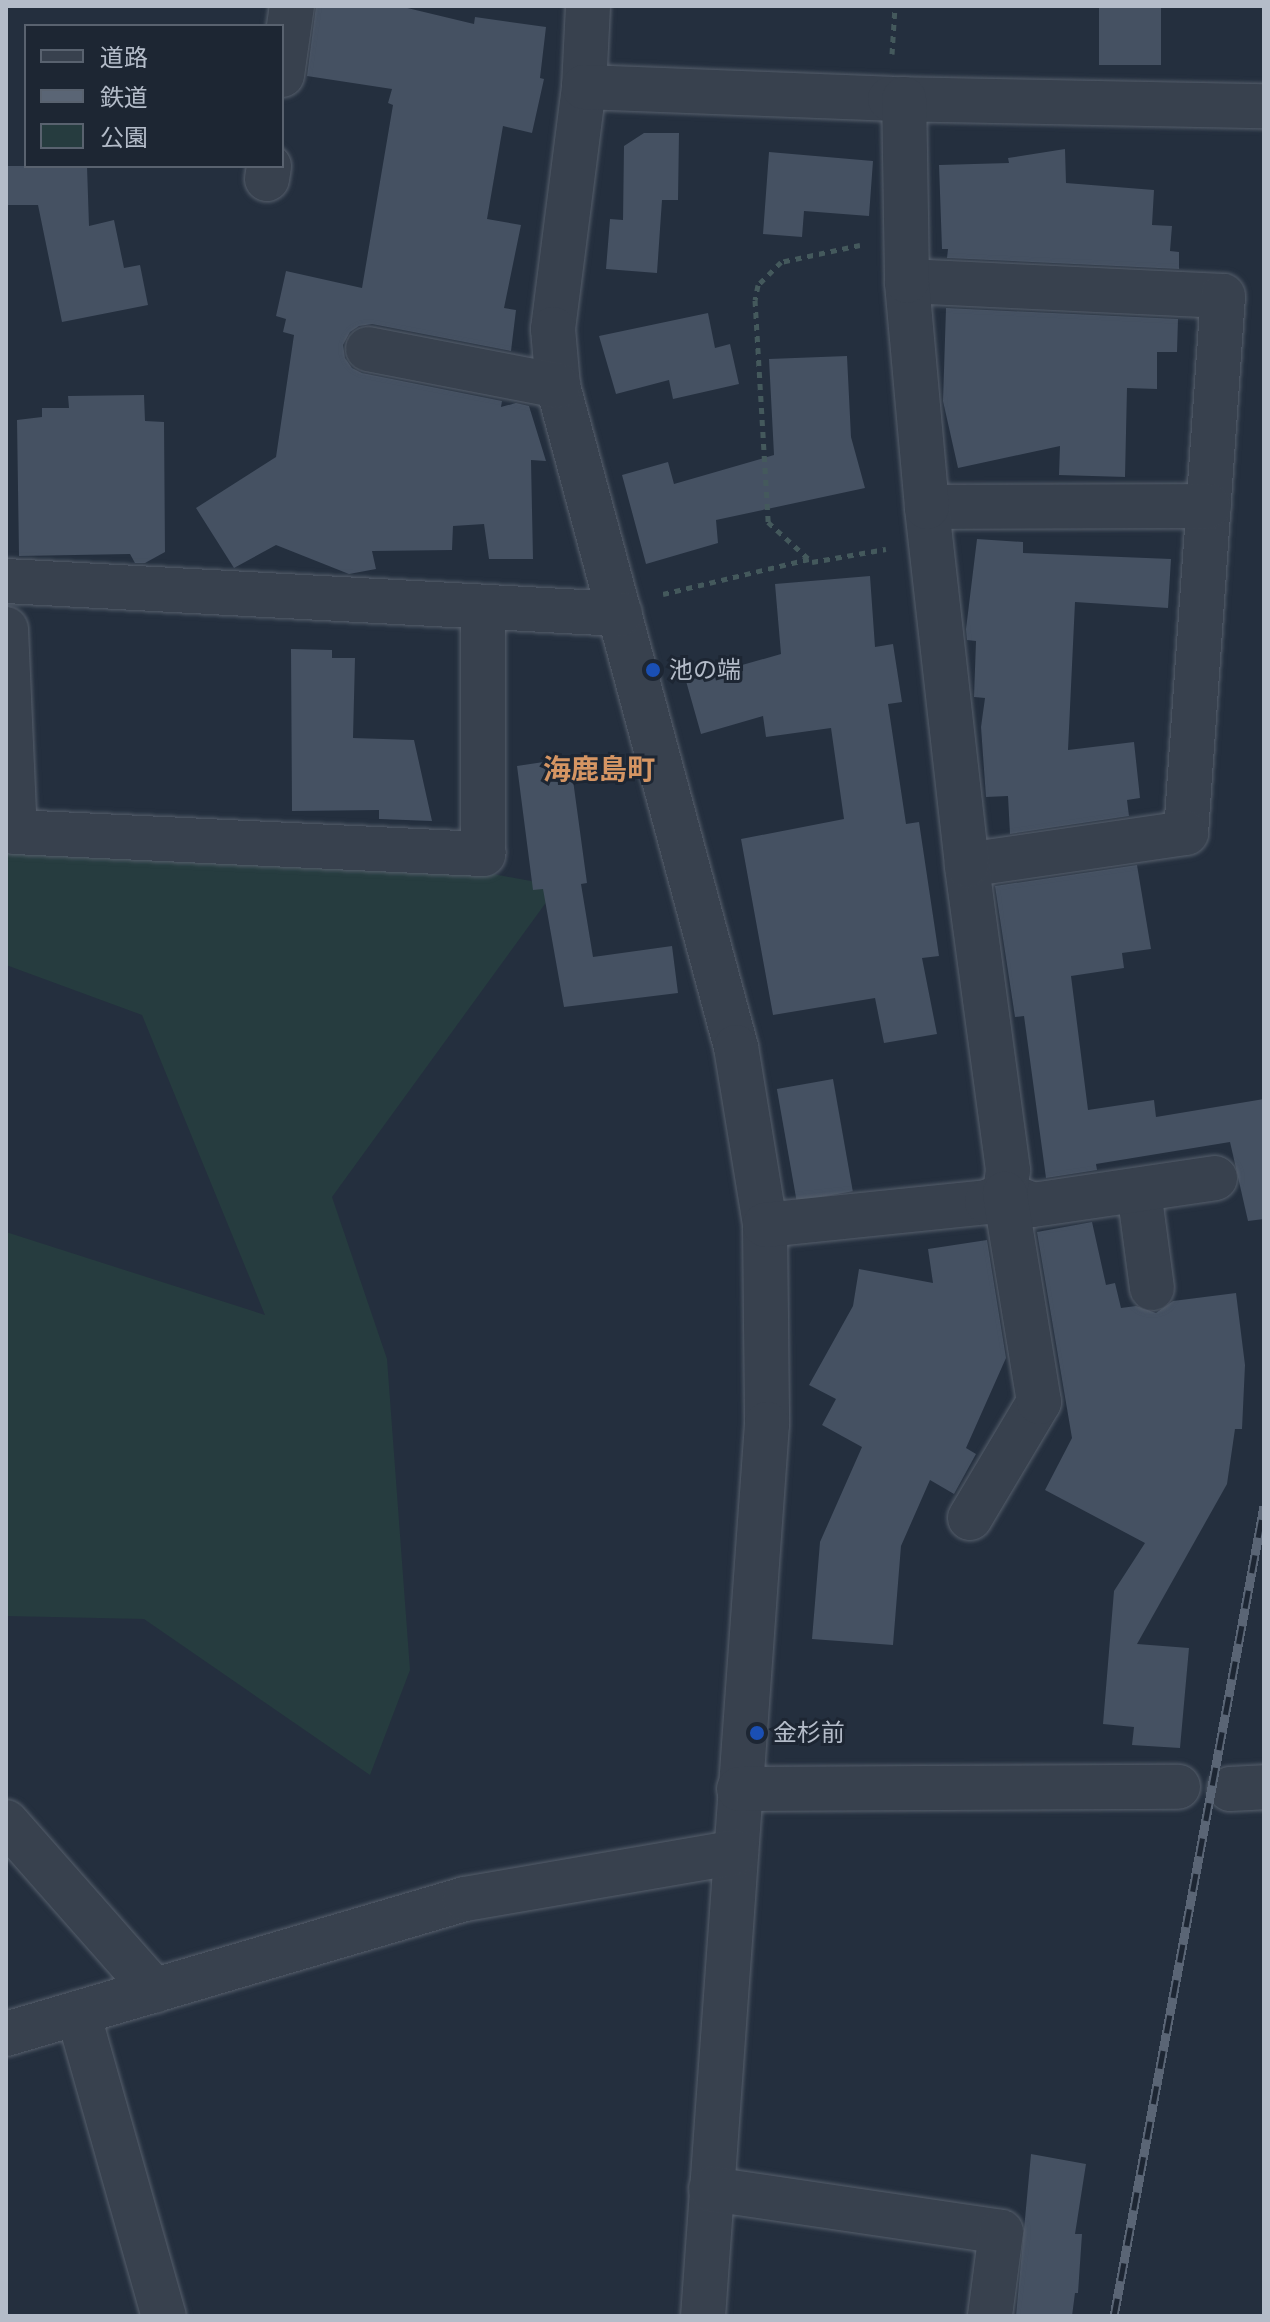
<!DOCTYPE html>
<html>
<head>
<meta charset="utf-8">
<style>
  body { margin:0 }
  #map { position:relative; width:1270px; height:2322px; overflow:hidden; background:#242f3e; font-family:Jost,"Noto Sans JP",sans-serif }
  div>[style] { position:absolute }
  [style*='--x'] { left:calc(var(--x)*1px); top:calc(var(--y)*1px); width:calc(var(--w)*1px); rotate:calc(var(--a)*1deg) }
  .green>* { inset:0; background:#263c3f }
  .building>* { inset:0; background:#455162; transform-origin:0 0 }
  .path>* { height:5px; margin-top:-2.5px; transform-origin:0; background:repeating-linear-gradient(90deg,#44595c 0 6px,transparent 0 12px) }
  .roads { filter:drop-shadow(0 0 2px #565f6c) drop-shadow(0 0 2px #565f6c) }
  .minor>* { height:44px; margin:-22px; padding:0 22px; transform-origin:22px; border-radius:22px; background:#38414e }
  .rail>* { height:9px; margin-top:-4.5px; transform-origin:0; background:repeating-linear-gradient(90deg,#1d2633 0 18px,#5a6575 0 36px); box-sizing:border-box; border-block:2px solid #5a6575 }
  .dots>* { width:22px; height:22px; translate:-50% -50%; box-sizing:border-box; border:4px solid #1d2633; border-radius:50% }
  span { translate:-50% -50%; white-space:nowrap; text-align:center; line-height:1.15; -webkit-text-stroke:6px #1d2633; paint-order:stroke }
  .poi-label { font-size:24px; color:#b4bcc9 }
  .left { translate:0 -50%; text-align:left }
  .quarter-label { font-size:28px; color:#d59563; font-weight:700 }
  .frame { position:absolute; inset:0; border:8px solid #b4bcc9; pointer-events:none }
  .legend { position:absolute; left:24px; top:24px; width:260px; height:144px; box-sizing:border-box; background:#1d2633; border:2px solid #59626f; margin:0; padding:10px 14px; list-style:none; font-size:24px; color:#b4bcc9 }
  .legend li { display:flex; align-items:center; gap:16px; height:40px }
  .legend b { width:40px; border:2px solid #59626f }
</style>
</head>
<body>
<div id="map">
  <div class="green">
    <div style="clip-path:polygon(6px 847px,493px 874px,558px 886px,332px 1197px,387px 1359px,410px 1670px,370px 1775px,144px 1619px,6px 1616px,6px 1232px,265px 1315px,142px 1015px,6px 965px)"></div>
  </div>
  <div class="building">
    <div style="clip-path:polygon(316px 6px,399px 6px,474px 24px,475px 17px,546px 27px,540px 78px,544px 79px,532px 133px,503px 126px,487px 219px,521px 225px,504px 308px,516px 310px,511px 351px,372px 324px,359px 326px,350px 332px,343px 345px,345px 358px,352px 368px,362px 373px,502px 401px,501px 407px,516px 403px,529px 406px,546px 461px,531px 460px,533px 559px,489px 559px,484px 524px,453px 526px,452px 550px,372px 551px,376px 569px,349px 574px,276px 545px,234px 568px,196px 508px,276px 457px,294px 335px,283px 332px,286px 319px,276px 316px,286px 271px,362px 288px,393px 105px,388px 103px,392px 89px,307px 76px)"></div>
    <div style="left:1099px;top:6px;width:62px;height:59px"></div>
    <div style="clip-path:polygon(644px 133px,679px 133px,678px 200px,662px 200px,657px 273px,606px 269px,610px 219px,623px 220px,624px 146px)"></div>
    <div style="clip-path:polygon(1065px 149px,1066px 183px,1154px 190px,1152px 225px,1172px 226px,1170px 251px,1179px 252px,1179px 269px,947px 258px,948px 249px,942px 249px,939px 165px,1009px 163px,1008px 158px)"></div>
    <div style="clip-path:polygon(769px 152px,873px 161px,869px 216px,804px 211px,802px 237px,763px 234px)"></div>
    <div style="clip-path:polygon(7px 166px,87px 166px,89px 226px,114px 220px,124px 268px,140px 265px,148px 305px,62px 322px,38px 205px,8px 205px)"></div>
    <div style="clip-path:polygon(946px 308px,1178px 319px,1177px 352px,1157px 352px,1157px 389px,1127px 388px,1125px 477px,1059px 475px,1060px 446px,958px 468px,943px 401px)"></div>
    <div style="clip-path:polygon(708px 313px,715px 348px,730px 344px,739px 384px,673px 399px,669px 380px,616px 394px,599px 336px)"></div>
    <div style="clip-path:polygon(847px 356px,851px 437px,865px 488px,716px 520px,718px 543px,646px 564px,622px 475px,668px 462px,674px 484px,774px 455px,769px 359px)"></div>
    <div style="clip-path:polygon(144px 395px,145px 421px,164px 422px,165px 552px,145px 563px,135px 563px,130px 554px,19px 556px,17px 420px,42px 417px,42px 408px,69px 408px,68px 396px)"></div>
    <div style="clip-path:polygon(977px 539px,1023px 542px,1023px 553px,1171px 559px,1168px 608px,1075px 602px,1068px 750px,1134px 742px,1140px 798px,1127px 800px,1129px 816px,1010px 834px,1008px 796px,986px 797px,981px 727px,985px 698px,974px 697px,976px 641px,967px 640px,966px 629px)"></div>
    <div style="clip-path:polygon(870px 576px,875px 647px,893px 644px,902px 702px,888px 704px,906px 824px,919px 822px,939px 956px,922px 958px,937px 1034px,884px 1043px,875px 998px,773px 1015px,741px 839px,844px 819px,831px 728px,766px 737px,763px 716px,701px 734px,686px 681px,781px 654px,775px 584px)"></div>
    <div style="clip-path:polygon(291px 649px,332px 650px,332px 658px,355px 658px,353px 738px,414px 740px,432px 821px,379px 819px,379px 810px,292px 811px)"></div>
    <div style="clip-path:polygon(570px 758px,587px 883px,581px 884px,593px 957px,672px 946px,678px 993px,564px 1007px,543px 889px,533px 890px,517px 766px)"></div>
    <div style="clip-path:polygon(1137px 865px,1151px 949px,1122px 953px,1124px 968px,1071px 976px,1088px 1110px,1154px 1100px,1156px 1117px,1264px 1099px,1264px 1219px,1248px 1221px,1230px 1142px,1096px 1164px,1097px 1170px,1046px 1178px,1024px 1016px,1015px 1017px,995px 886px)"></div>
    <div style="left:833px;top:1079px;width:114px;height:57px;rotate:80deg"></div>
    <div style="clip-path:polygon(1092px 1222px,1106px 1285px,1115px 1283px,1121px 1308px,1136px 1306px,1156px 1313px,1173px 1301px,1236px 1293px,1245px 1365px,1242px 1429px,1235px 1429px,1227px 1484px,1137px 1644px,1189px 1648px,1180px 1748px,1132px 1745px,1134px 1727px,1103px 1724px,1114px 1591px,1145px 1543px,1045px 1490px,1072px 1438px,1037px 1232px)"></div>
    <div style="clip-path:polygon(987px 1240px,1006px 1358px,966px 1448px,976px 1454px,954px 1494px,930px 1480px,901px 1546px,893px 1645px,812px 1639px,820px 1542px,862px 1447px,822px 1425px,836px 1399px,809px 1385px,853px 1306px,859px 1269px,933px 1283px,928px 1249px)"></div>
    <div style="clip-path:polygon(1031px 2154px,1086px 2164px,1075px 2234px,1082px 2234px,1078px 2293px,1075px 2293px,1072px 2316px,1016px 2316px)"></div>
  </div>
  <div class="path">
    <div style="--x:892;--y:54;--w:48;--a:-86.4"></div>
    <div style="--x:860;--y:245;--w:81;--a:167.9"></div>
    <div style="--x:781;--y:262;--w:33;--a:135"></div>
    <div style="--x:758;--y:285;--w:15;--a:101"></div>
    <div style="--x:755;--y:300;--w:222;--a:86.6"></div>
    <div style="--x:768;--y:522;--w:59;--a:42.3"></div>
    <div style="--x:812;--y:562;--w:75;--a:-10"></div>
    <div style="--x:663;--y:594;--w:150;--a:-13.5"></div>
  </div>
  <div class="roads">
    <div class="minor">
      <div style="--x:588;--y:6;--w:81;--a:92.8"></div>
      <div style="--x:584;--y:87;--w:244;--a:97.3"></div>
      <div style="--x:553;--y:329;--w:57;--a:85"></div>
      <div style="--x:558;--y:386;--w:685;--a:74.93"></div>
      <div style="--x:736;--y:1047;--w:180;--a:80.7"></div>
      <div style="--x:765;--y:1225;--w:199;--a:89.4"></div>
      <div style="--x:767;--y:1424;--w:894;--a:94.1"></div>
      <div style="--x:282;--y:75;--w:70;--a:-81.8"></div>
      <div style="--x:584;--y:87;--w:306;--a:2.2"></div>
      <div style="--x:890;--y:99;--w:374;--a:1.1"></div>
      <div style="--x:267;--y:179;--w:13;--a:-81"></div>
      <div style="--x:907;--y:281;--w:316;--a:2.7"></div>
      <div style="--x:1223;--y:296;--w:538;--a:93.94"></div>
      <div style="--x:1186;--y:833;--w:221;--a:171.7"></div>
      <div style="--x:368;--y:349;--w:194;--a:11"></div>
      <div style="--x:927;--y:507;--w:282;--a:-0.2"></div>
      <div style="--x:6;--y:581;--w:615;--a:3.08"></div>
      <div style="--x:6;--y:629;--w:203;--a:87.5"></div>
      <div style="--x:15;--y:832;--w:469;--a:2.7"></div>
      <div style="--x:483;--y:854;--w:246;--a:-90"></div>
      <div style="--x:1139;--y:1191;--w:98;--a:82.4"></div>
      <div style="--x:1005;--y:1194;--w:30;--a:21"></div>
      <div style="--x:1033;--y:1205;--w:184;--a:-8.4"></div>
      <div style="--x:765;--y:1225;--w:223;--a:-5.9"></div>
      <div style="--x:987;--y:1202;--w:20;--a:-24"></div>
      <div style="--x:1005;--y:1194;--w:24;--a:-83"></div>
      <div style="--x:1008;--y:1170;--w:308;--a:-97.7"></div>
      <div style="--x:967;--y:865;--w:360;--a:-96.4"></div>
      <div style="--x:927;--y:507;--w:227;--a:-95.1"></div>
      <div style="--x:907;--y:281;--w:182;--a:-90.9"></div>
      <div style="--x:970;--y:1518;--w:135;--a:-59.3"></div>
      <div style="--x:1039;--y:1402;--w:211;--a:-99.3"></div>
      <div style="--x:739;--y:1789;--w:439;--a:-0.3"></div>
      <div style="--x:1230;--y:1789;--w:34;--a:-3"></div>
      <div style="--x:6;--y:1822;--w:225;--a:48.6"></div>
      <div style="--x:78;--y:2013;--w:315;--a:74.2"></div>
      <div style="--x:6;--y:2034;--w:478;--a:-16.4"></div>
      <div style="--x:465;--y:1899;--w:275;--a:-9.8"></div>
      <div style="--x:711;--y:2189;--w:293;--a:8.4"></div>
      <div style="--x:1001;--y:2232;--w:85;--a:97.5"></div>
    </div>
  </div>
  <div class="rail">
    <div style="--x:1114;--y:2316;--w:824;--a:-79.51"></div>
  </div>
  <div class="dots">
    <div style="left:653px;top:670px;background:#1a4fb4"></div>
    <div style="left:757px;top:1733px;background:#1a4fb4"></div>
  </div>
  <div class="poi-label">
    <span class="left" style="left:669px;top:670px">池の端</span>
    <span class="left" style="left:773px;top:1733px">金杉前</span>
  </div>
  <div class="quarter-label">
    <span style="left:599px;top:770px">海鹿島町</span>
  </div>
  <div class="frame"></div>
  <ul class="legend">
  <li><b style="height:10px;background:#38414e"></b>道路</li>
  <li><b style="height:10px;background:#5a6575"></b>鉄道</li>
  <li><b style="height:22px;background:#263c3f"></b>公園</li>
  </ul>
</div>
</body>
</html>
